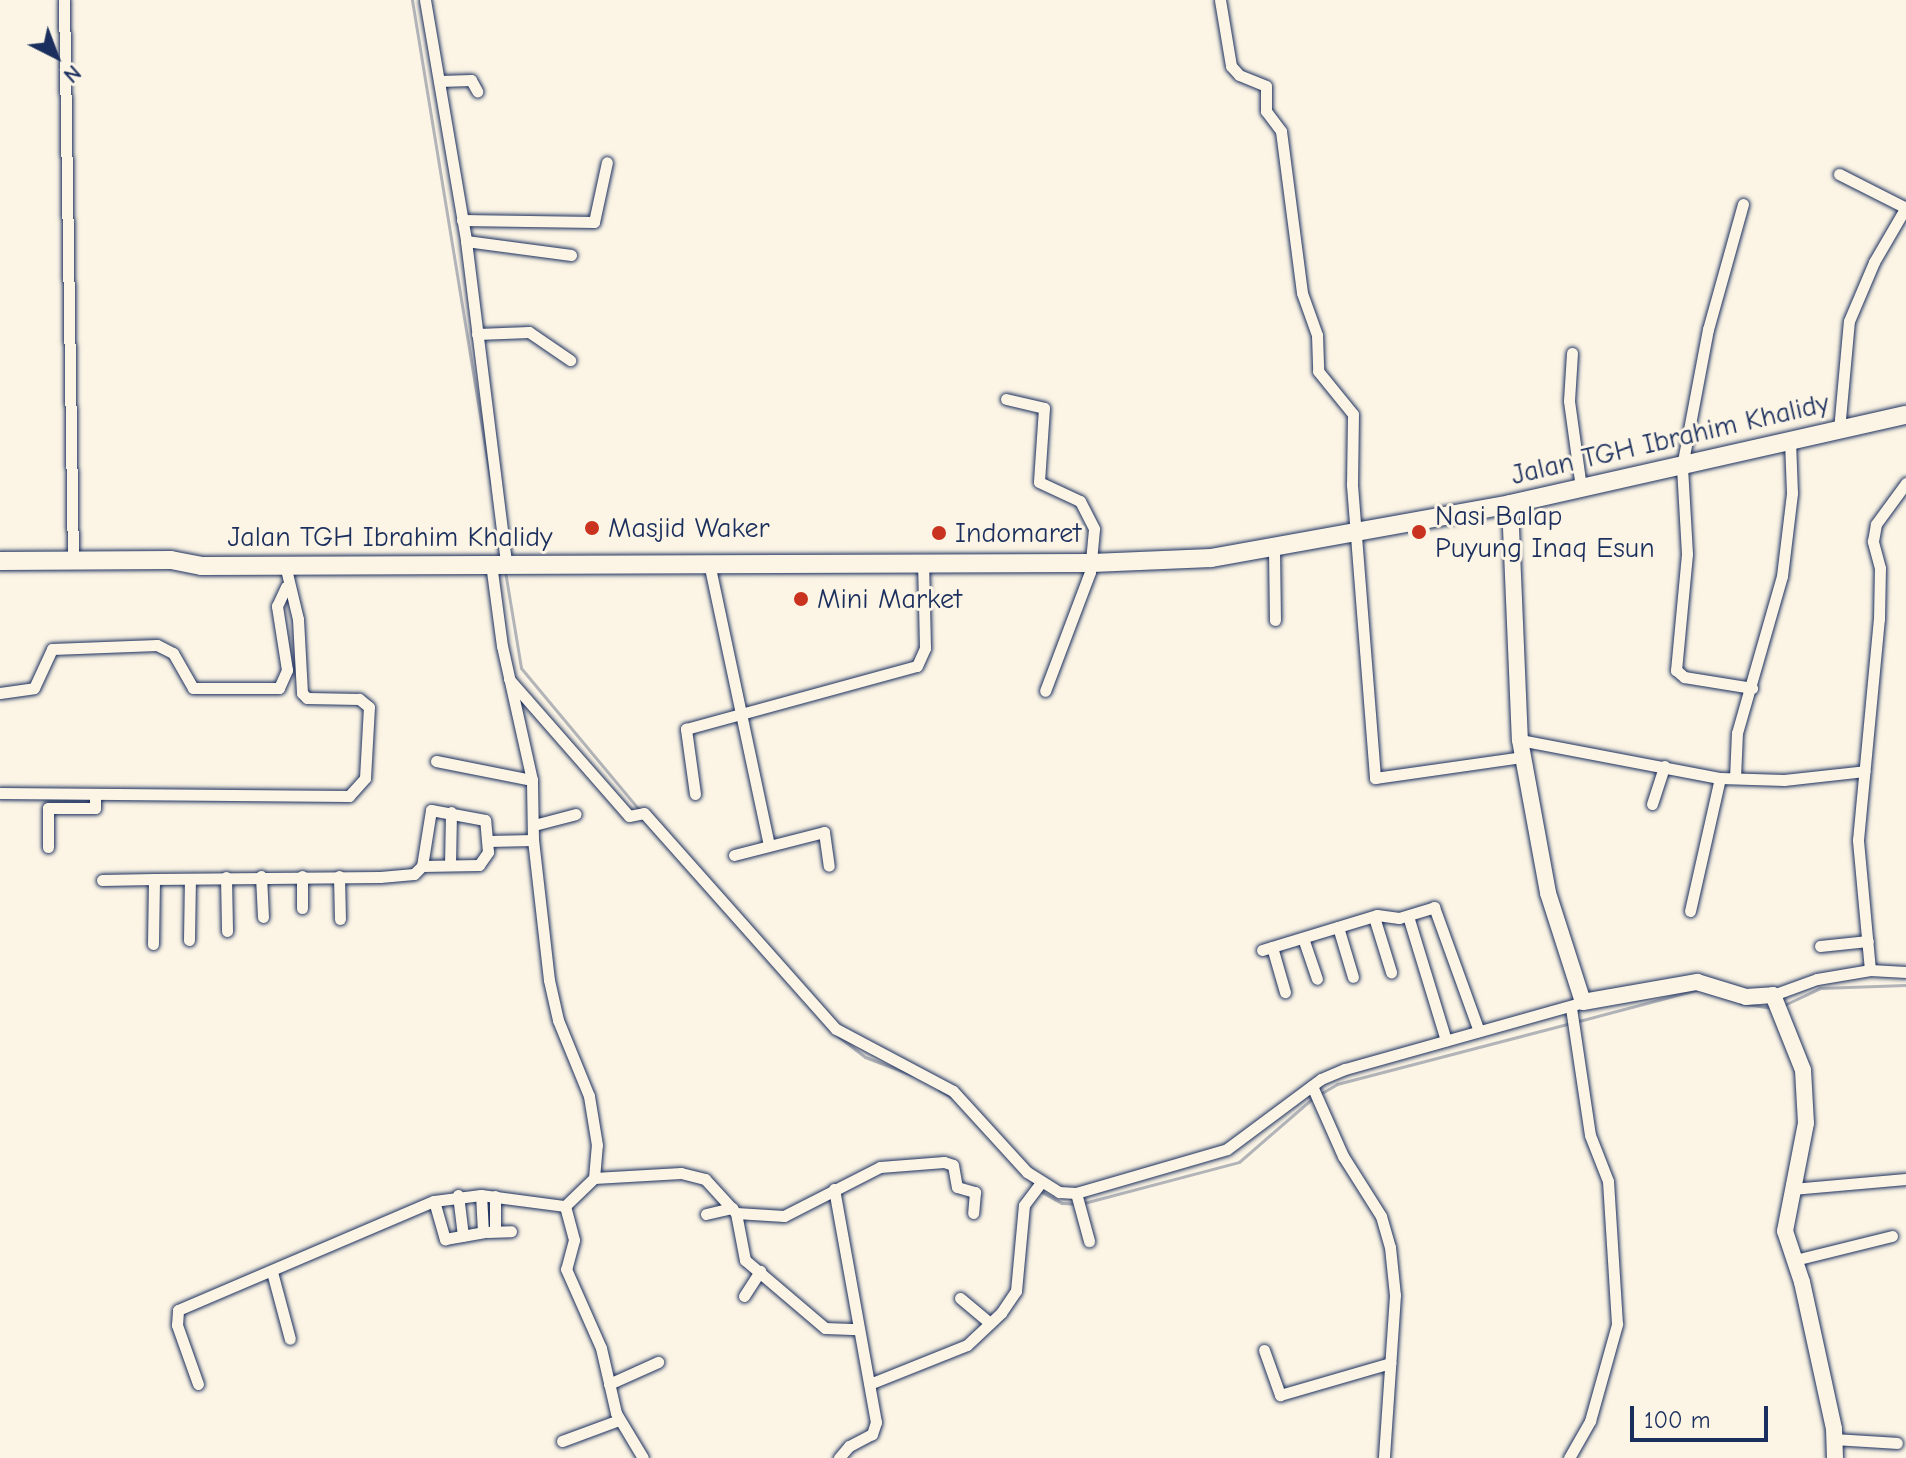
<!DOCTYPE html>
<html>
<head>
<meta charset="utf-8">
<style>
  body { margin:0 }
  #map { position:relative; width:1906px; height:1458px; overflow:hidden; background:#fcf5e5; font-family:"Comic Neue",sans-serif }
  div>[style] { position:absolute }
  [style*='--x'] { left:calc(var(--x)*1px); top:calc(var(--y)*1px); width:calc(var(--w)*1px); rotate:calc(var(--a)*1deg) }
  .stream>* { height:3px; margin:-1.5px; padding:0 1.5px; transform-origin:1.5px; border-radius:1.5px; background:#b2b4b8 }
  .roads { filter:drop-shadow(0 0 2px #1b2f5e) drop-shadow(0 0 2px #1b2f5e) }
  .street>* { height:11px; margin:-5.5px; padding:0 5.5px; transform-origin:5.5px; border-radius:5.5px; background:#fcf5e5 }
  .secondary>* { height:16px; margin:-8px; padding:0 8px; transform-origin:8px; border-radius:8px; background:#fcf5e5 }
  .primary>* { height:18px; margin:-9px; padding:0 9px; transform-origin:9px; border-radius:9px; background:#fcf5e5 }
  .dots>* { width:22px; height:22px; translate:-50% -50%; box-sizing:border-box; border:4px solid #fcf5e5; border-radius:50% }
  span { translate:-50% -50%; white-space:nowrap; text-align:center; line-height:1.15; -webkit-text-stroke:6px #fcf5e5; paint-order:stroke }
  .street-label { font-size:28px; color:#1b2f5e }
  .poi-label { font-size:28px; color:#1b2f5e }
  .left { translate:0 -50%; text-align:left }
  .north { position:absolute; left:16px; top:16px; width:80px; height:80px; -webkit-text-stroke:6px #fcf5e5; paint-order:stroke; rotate:138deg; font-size:22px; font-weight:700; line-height:32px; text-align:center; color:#1b2f5e }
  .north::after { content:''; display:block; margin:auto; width:28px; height:36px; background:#1b2f5e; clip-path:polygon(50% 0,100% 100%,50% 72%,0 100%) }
  .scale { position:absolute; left:1630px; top:1406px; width:138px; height:36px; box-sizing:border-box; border:4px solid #1b2f5e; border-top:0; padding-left:10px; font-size:24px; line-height:28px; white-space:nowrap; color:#1b2f5e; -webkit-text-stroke:6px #fcf5e5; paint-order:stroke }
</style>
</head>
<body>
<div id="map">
  <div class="stream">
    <div style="--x:412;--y:0;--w:491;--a:80.7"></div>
    <div style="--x:505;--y:571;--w:98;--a:80.6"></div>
    <div style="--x:521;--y:668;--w:186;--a:50.2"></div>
    <div style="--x:1740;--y:1003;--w:31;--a:9"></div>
    <div style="--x:1782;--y:1006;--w:42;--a:-25.3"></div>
    <div style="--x:1820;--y:988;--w:86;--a:-2"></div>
    <div style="--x:1575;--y:1022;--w:125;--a:-14.8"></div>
    <div style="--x:838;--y:1036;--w:34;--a:38"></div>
    <div style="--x:865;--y:1057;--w:50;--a:21"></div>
    <div style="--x:939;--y:1090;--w:16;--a:30"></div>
    <div style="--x:1040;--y:1191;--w:25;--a:29"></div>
    <div style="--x:1062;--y:1203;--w:18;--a:3"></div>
    <div style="--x:1080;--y:1204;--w:164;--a:-14.8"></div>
    <div style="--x:1239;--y:1162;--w:98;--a:-40.9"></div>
    <div style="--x:1313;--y:1098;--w:28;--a:-30"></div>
    <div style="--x:1337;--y:1084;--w:239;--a:-14.6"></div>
  </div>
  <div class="roads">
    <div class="street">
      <div style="--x:64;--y:0;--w:562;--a:89.08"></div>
      <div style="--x:425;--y:0;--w:244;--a:80.3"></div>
      <div style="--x:466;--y:241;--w:324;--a:82.9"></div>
      <div style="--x:1220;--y:0;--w:67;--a:80.5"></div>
      <div style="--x:1231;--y:66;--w:12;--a:48"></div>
      <div style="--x:1239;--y:75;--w:29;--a:22"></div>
      <div style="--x:1266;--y:86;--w:25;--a:90"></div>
      <div style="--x:1266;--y:111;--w:25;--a:53"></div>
      <div style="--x:1281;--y:131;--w:163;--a:82.6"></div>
      <div style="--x:1302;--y:293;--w:45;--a:70.3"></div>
      <div style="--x:1317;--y:335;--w:36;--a:88"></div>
      <div style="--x:1318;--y:371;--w:55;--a:50.9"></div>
      <div style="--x:1353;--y:414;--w:71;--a:90.8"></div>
      <div style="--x:1352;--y:485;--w:294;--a:85.5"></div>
      <div style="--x:1375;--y:778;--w:148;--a:-8.1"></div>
      <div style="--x:439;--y:81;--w:32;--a:-2"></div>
      <div style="--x:471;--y:80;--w:13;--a:61"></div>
      <div style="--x:1839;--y:174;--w:75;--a:26.9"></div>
      <div style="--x:1743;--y:204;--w:130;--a:105.6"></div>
      <div style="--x:1708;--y:329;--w:140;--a:100.7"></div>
      <div style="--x:1682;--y:467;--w:87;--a:86.7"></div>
      <div style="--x:1687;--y:554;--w:117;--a:95.4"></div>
      <div style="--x:1676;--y:670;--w:11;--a:41"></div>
      <div style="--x:1684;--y:677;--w:69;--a:9.2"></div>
      <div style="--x:462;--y:220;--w:132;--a:0.9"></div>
      <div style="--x:594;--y:222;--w:61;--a:-77.8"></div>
      <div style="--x:466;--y:241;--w:106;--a:7.6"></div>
      <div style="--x:477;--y:334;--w:52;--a:-2.2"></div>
      <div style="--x:529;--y:332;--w:50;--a:34.3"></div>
      <div style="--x:1572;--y:353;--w:48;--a:93.6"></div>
      <div style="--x:1569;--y:401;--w:88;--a:82.1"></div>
      <div style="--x:1006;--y:399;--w:39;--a:13"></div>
      <div style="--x:1044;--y:408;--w:74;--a:93.9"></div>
      <div style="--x:1039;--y:482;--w:45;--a:24.9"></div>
      <div style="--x:1080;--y:501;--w:31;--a:63"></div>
      <div style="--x:1094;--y:529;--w:43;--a:95.3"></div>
      <div style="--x:1090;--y:572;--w:127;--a:110.7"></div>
      <div style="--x:1839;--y:430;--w:109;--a:-84.8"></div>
      <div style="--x:1849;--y:321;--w:64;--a:-67"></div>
      <div style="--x:1874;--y:262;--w:64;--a:-59.8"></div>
      <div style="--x:1274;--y:550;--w:70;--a:89.2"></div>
      <div style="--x:709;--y:563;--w:288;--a:78"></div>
      <div style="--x:509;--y:679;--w:182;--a:48.8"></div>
      <div style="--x:629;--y:816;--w:15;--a:-11"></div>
      <div style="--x:644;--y:813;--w:289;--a:48.4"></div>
      <div style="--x:836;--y:1029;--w:132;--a:27.9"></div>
      <div style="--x:953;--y:1091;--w:110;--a:47.6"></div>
      <div style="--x:1027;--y:1172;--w:38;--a:32"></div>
      <div style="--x:1059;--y:1192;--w:17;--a:3"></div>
      <div style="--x:1076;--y:1193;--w:157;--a:-16.2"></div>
      <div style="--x:1227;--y:1149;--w:117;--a:-36.7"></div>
      <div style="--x:1321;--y:1079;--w:26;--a:-23"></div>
      <div style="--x:1345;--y:1069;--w:247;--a:-15.7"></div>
      <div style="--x:0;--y:693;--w:34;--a:-8"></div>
      <div style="--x:34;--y:688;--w:43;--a:-65.2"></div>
      <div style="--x:52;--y:649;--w:105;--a:-2.2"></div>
      <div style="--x:157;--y:645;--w:18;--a:27"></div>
      <div style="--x:173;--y:653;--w:40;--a:60.3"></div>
      <div style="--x:193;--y:688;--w:86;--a:0"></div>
      <div style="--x:279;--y:688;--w:20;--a:-66"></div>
      <div style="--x:287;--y:670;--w:65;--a:-98.9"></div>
      <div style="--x:277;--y:606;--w:21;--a:-65"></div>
      <div style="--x:1520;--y:740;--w:204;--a:10.8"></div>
      <div style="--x:1720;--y:778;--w:64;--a:1.8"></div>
      <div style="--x:1784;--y:780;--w:81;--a:-6.3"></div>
      <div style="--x:436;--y:761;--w:98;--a:11.2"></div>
      <div style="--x:1735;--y:778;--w:45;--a:-87.5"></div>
      <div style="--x:1737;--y:733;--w:163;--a:-74"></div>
      <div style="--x:1782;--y:576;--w:84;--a:-83.1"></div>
      <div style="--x:1792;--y:493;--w:51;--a:-92.2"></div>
      <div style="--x:0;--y:793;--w:349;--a:0.5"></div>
      <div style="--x:349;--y:796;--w:24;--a:-48"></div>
      <div style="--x:365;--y:778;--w:71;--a:-86.8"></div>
      <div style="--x:369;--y:707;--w:13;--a:-141"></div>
      <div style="--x:359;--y:699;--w:52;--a:-178.9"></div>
      <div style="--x:307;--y:698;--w:7;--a:-135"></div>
      <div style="--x:302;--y:693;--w:74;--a:-93.1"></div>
      <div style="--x:298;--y:619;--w:56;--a:-103.5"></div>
      <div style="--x:695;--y:794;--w:66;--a:-97.9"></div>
      <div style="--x:686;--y:729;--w:239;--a:-15.3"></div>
      <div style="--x:917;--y:666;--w:20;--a:-66"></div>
      <div style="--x:925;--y:648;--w:86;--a:-91.3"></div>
      <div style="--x:1652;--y:804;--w:40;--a:-72"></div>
      <div style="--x:534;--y:825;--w:43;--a:-14.7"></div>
      <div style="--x:488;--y:841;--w:45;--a:-1.3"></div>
      <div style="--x:48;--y:847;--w:39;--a:-90"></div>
      <div style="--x:48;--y:808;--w:47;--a:0"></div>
      <div style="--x:95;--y:808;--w:14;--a:-90"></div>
      <div style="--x:734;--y:855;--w:93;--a:-14.3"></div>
      <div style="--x:824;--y:832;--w:34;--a:82"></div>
      <div style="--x:450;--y:865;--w:53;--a:-88.9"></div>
      <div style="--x:261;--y:876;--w:41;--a:87.2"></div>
      <div style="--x:339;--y:876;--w:43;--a:88.7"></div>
      <div style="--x:226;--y:877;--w:54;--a:88.9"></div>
      <div style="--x:102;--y:880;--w:52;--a:-1.1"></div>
      <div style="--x:302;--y:908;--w:32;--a:-90"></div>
      <div style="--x:1690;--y:911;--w:136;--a:-77.3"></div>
      <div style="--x:1408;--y:916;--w:130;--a:73"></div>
      <div style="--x:1374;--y:917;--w:58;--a:72.8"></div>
      <div style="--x:1338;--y:927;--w:52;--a:73.3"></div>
      <div style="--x:1303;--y:938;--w:43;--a:71.1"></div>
      <div style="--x:189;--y:940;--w:61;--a:-89.1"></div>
      <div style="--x:153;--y:944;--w:65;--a:-89.1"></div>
      <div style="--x:154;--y:879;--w:226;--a:-0.5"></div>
      <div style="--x:380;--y:877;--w:34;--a:-5"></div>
      <div style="--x:414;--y:874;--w:11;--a:-45"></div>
      <div style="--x:422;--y:866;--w:57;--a:-1"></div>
      <div style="--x:479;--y:865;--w:16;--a:-55"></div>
      <div style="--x:488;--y:852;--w:32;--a:-95"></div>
      <div style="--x:485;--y:820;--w:55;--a:-169.5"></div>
      <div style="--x:431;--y:810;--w:57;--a:99.1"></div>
      <div style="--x:1820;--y:946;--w:48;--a:-5.9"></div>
      <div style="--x:1272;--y:947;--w:47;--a:73.9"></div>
      <div style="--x:1262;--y:950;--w:120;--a:-16.9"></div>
      <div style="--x:1377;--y:915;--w:22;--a:8"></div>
      <div style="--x:1399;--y:918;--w:37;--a:-17"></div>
      <div style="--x:1434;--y:907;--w:132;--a:70.1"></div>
      <div style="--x:1870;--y:970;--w:131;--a:-95.3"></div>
      <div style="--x:1858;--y:840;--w:222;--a:-84.6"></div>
      <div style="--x:1879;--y:619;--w:51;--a:-88.9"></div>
      <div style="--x:1880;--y:568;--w:28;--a:-105"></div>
      <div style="--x:1873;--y:541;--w:17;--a:-80"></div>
      <div style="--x:1876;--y:524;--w:51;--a:-53.8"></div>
      <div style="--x:1773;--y:995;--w:47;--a:-20"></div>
      <div style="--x:1817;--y:979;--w:54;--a:-9.6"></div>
      <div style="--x:1870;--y:970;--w:36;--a:3"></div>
      <div style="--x:1312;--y:1086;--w:77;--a:66.1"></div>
      <div style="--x:1343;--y:1156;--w:71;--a:57.7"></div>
      <div style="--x:1381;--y:1216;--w:32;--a:74"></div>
      <div style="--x:1390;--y:1247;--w:48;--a:84.1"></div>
      <div style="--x:1395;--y:1295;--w:163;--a:93.9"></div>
      <div style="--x:594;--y:1178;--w:87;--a:-3.3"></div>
      <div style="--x:681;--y:1173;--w:25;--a:14"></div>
      <div style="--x:705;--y:1179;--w:46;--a:47.6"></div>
      <div style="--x:736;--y:1213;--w:48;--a:79.2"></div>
      <div style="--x:745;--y:1260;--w:105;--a:40.4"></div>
      <div style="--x:825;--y:1328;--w:33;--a:2"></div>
      <div style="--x:834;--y:1189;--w:237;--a:79.8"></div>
      <div style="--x:876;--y:1422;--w:13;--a:108"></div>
      <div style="--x:872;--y:1434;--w:26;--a:152"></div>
      <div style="--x:849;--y:1446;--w:16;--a:130"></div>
      <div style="--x:1792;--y:1189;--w:114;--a:-5"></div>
      <div style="--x:1076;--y:1193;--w:50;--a:74.8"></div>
      <div style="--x:458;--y:1195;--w:41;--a:83"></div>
      <div style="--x:495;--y:1196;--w:35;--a:90"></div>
      <div style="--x:434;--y:1201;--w:40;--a:74"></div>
      <div style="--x:445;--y:1239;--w:39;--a:-10"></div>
      <div style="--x:483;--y:1232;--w:37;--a:-93"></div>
      <div style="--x:565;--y:1206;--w:35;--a:75"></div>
      <div style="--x:574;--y:1240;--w:30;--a:105"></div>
      <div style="--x:566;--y:1269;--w:86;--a:66.1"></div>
      <div style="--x:601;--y:1348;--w:67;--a:77"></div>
      <div style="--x:616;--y:1413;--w:52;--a:59"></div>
      <div style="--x:736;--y:1213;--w:48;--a:3.6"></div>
      <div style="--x:784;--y:1216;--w:108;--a:-27"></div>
      <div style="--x:880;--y:1167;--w:64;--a:-4.5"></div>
      <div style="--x:944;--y:1162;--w:9;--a:18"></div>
      <div style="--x:953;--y:1165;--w:22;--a:80"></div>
      <div style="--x:957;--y:1187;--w:19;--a:16"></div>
      <div style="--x:975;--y:1192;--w:21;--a:95"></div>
      <div style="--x:706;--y:1214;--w:27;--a:-13"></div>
      <div style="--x:487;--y:1232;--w:24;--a:-2"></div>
      <div style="--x:1795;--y:1260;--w:100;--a:-13.9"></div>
      <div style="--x:272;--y:1272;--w:69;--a:75"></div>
      <div style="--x:744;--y:1296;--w:30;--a:-57"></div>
      <div style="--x:960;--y:1298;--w:39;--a:40"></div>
      <div style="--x:1264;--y:1350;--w:48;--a:70.4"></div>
      <div style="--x:1280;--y:1395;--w:115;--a:-16.2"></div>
      <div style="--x:872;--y:1383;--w:102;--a:-21.8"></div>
      <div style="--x:967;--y:1345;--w:47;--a:-43.3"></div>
      <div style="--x:1001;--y:1313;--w:27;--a:-56"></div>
      <div style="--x:1016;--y:1291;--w:86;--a:-84.7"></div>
      <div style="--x:1024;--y:1205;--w:26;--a:-53"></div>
      <div style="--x:198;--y:1384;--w:63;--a:-109.6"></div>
      <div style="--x:177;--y:1325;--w:15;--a:-86"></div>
      <div style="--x:178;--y:1310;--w:278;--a:-23.1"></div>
      <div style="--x:434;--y:1201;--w:47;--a:-7.3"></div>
      <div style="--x:481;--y:1195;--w:85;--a:7.5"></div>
      <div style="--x:565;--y:1206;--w:40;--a:-44"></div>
      <div style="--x:594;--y:1178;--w:33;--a:-85"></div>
      <div style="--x:597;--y:1145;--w:50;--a:-99.3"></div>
      <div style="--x:589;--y:1096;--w:82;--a:-112.2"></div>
      <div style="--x:558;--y:1020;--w:41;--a:-102.7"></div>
      <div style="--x:549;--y:980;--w:141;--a:-96.5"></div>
      <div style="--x:533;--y:840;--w:60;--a:-91"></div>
      <div style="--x:532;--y:780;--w:137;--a:-102.6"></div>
      <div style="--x:502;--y:646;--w:83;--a:-97.6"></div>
      <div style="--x:609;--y:1384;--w:54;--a:-24.2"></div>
      <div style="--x:1835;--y:1439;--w:62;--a:3.7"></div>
      <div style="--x:562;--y:1441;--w:61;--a:-20.2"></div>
      <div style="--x:1569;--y:1458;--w:43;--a:-60.4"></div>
      <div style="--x:1590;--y:1421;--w:101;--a:-74.4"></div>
      <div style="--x:1617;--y:1324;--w:143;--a:-93.6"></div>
      <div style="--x:1608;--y:1181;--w:49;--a:-111.4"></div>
      <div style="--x:1590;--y:1135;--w:128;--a:-98.5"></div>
    </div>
    <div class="secondary">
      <div style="--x:1510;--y:504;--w:236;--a:87.6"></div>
      <div style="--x:1520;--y:740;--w:156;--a:79.6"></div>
      <div style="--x:1548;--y:893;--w:114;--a:72.2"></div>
      <div style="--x:1583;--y:1002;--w:116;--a:-10"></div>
      <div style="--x:1697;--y:982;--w:51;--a:17"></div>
      <div style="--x:1746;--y:997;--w:27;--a:-4"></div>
      <div style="--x:1773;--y:995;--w:81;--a:68.2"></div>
      <div style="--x:1803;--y:1070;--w:53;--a:86.8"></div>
      <div style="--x:1806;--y:1123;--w:110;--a:101"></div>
      <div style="--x:1785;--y:1231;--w:54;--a:71.6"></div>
      <div style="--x:1802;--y:1282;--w:150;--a:77.7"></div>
      <div style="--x:1834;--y:1429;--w:29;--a:88"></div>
    </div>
    <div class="primary">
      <div style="--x:0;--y:561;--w:171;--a:-0.3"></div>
      <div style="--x:171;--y:560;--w:32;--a:11"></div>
      <div style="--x:202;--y:566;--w:890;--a:-0.19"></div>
      <div style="--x:1092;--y:563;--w:119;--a:-2.4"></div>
      <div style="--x:1211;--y:558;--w:304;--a:-10.2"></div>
      <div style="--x:1510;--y:504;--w:406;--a:-12.7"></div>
    </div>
  </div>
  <div class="dots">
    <div style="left:592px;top:528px;background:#c8321e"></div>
    <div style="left:1419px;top:532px;background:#c8321e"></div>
    <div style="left:939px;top:533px;background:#c8321e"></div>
    <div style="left:801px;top:599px;background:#c8321e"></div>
  </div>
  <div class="street-label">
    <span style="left:1670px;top:439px;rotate:-13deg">Jalan TGH Ibrahim Khalidy</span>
    <span style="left:390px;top:537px">Jalan TGH Ibrahim Khalidy</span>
  </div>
  <div class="poi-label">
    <span class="left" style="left:1435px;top:532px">Nasi Balap<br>Puyung Inaq Esun</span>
    <span class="left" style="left:608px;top:528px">Masjid Waker</span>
    <span class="left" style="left:955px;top:533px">Indomaret</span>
    <span class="left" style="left:817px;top:599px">Mini Market</span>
  </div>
  <div class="north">N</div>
  <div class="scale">100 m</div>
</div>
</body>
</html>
